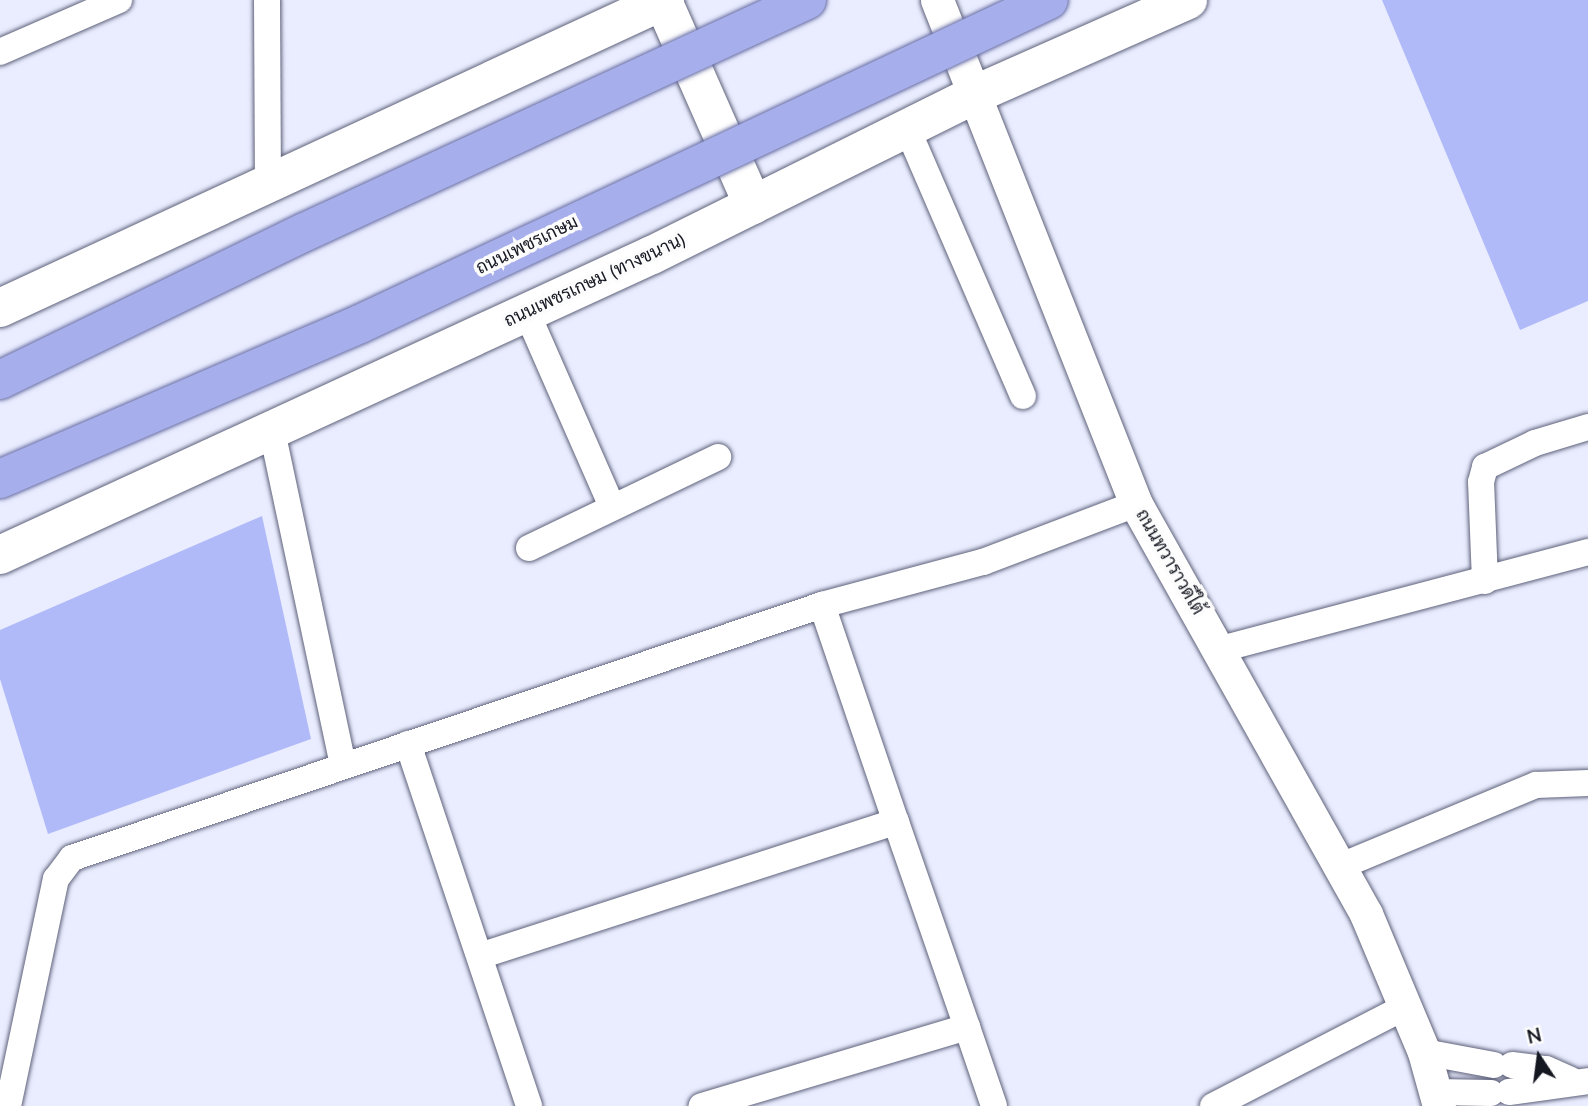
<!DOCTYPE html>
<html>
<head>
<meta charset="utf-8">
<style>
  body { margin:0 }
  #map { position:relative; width:1588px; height:1106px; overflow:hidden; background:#eaedff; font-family:"Nunito Sans",Sarabun,sans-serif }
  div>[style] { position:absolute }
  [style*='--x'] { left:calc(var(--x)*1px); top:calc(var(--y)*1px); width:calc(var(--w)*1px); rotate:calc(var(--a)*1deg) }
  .building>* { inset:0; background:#b1baf8 }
  .roads { filter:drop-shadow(0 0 2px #5e627b) drop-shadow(0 0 2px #5e627b) }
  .minor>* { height:26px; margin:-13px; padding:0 13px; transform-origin:13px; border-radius:13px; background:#fff }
  .tertiary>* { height:33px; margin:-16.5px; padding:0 16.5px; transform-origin:16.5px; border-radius:16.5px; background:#fff }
  .secondary>* { height:38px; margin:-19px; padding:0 19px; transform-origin:19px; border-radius:19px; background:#fff }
  .bridges { filter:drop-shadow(0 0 2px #666ca2) drop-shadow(0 0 2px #666ca2) }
  .trunk-bridge>* { height:38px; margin:-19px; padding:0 19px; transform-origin:19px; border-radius:19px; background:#a7aeec }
  span { translate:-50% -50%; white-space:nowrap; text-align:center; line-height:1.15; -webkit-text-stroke:7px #fcfcfc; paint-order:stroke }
  .street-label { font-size:18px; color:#151721 }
  .north { position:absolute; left:1504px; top:1022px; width:70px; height:70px; -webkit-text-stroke:5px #fcfcfc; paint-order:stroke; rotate:347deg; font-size:19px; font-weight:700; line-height:28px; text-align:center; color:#151721 }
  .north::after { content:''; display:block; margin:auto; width:24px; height:32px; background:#151721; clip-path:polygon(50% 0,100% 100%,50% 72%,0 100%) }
</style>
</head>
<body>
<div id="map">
  <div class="building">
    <div style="clip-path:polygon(1382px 0,1588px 0,1588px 301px,1520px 330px)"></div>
    <div style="clip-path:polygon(262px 516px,311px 739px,48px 834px,0 679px,0 630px)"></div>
  </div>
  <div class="roads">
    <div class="minor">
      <div style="--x:267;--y:0;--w:181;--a:89.7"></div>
      <div style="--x:0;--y:52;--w:130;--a:-23.6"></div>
      <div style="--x:907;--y:128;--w:292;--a:66.6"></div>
      <div style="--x:527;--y:313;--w:212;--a:66.3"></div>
      <div style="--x:272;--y:431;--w:342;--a:78"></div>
      <div style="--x:529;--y:548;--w:210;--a:-25.7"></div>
      <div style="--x:1485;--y:581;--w:99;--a:-92.3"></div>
      <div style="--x:1481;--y:482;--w:16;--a:-75"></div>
      <div style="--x:1485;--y:467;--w:55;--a:-25.6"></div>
      <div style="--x:1535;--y:443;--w:55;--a:-16.8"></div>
      <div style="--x:822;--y:605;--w:229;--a:71.2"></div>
      <div style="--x:1221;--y:649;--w:380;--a:-14.8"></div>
      <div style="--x:408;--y:744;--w:382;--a:71.5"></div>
      <div style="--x:1341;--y:866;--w:211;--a:-22.6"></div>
      <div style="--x:1536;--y:785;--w:52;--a:-2.2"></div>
      <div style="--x:480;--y:956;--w:437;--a:-17.9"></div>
      <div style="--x:896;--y:822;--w:217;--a:70.9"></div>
      <div style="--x:967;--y:1027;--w:277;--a:163.4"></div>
      <div style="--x:967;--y:1027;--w:83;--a:71.1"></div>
      <div style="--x:1424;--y:1052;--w:71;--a:10.5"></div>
      <div style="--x:1512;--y:1065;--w:34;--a:7"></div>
      <div style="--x:1546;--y:1069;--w:27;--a:24"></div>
      <div style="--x:1436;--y:1092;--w:55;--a:1"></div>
      <div style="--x:1509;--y:1092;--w:80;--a:-7.9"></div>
      <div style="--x:8;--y:1106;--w:232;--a:-78.1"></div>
      <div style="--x:56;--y:879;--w:26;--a:-53"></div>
      <div style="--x:72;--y:858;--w:792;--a:-18.64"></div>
      <div style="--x:822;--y:605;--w:167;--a:-15"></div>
      <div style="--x:983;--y:562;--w:164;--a:-20.8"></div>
      <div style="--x:1213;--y:1106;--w:216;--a:-27.3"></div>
    </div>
    <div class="tertiary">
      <div style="--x:937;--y:0;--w:542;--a:68.45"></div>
      <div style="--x:1136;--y:504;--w:470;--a:60.7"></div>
      <div style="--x:1366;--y:914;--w:150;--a:67.2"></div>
      <div style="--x:1424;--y:1052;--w:56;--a:74.5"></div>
    </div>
    <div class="secondary">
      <div style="--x:663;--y:1;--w:223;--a:66.2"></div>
      <div style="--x:0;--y:308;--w:733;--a:-24.85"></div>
      <div style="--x:0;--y:555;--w:718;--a:-24.71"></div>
      <div style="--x:652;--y:255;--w:362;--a:-26.4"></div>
      <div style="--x:976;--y:94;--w:232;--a:-23.9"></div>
    </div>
  </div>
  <div class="bridges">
    <div class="trunk-bridge">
      <div style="--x:0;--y:380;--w:339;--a:-25.9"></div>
      <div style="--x:305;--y:232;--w:553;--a:-24.8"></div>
      <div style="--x:0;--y:479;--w:392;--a:-23.3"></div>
      <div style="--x:360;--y:324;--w:761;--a:-25.19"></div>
    </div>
  </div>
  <div class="street-label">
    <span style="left:527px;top:245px;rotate:-26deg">ถนนเพชรเกษม</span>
    <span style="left:595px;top:280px;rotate:-25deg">ถนนเพชรเกษม (ทางขนาน)</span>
    <span style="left:1170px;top:562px;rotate:60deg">ถนนทวาราวดีใต้</span>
  </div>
  <div class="north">N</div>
</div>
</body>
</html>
